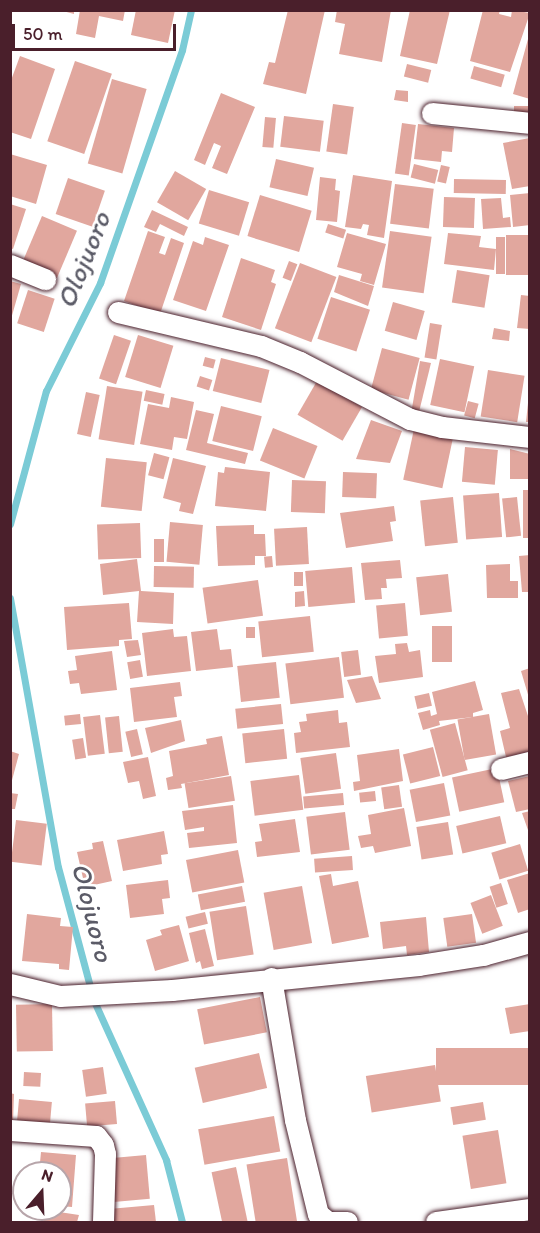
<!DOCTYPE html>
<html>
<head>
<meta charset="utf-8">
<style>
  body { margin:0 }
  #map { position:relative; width:540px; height:1233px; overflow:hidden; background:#fff; font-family:Itim,sans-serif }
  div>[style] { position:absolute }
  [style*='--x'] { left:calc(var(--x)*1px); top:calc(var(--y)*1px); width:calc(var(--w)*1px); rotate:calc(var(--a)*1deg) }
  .stream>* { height:7px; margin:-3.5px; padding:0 3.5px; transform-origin:3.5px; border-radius:3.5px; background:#7bcbd6 }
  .building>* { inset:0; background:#e1a79e; transform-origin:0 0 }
  .roads { filter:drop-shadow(0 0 2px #4a1f2b) drop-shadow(0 0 2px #4a1f2b) }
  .street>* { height:21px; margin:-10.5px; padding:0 10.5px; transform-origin:10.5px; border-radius:10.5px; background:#fff }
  span { translate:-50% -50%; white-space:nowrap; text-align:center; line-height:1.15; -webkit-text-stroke:5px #fff; paint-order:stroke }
  .water-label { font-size:27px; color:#5b5b67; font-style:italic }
  .frame { position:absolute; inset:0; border:12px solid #4a1f2b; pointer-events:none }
  .north { position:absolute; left:12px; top:1161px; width:60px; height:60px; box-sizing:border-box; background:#fff; border:2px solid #b7a5aa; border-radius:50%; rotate:19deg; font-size:16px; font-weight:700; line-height:24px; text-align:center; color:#4a1f2b }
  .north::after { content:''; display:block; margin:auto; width:21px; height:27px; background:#4a1f2b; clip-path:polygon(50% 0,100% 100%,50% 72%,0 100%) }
  .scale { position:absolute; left:12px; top:24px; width:164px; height:27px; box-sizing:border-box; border:3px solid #4a1f2b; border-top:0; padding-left:8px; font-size:18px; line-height:21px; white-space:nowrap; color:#4a1f2b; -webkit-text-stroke:4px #fff; paint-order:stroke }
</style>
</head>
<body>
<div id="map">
  <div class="stream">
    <div style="--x:10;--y:524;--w:138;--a:-74.9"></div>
    <div style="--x:46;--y:391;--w:121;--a:-63.4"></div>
    <div style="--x:100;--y:283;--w:247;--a:-70.6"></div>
    <div style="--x:182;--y:50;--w:41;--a:-77.3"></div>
    <div style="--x:10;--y:598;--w:273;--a:79.9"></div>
    <div style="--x:58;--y:867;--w:139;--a:75"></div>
    <div style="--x:94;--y:1001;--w:175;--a:65.6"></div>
    <div style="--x:166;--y:1160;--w:64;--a:75.5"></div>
  </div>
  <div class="building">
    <div style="clip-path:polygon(59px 10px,74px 10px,74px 14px)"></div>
    <div style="clip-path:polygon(80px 10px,125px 10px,123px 21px,99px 16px,95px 38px,76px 34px)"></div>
    <div style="clip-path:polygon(136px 10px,175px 10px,168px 43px,131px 35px)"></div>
    <div style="clip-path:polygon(288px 10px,325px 10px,306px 94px,263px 84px,269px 62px,275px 63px)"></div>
    <div style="clip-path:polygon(337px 10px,391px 10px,382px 62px,339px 54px,345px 24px,335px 22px)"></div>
    <div style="clip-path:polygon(410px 10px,450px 10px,437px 64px,400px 56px)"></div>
    <div style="clip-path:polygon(483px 10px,500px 10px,499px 14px,511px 17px,512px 10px,530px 13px,510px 72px,470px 61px)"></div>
    <div style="clip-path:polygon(528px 39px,530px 39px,530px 99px,513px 94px)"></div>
    <div style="clip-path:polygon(20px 56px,55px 69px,31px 139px,10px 132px,10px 83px)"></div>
    <div style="left:75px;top:61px;width:39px;height:85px;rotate:19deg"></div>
    <div style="left:407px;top:64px;width:25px;height:13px;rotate:14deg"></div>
    <div style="left:474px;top:66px;width:32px;height:13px;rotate:16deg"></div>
    <div style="left:112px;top:79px;width:36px;height:88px;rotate:16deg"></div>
    <div style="clip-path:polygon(396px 90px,408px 91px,408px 102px,394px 100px)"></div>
    <div style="clip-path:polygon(221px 93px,255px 107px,227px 174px,212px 168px,221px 146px,214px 143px,205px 165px,194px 160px)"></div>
    <div style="left:333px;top:104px;width:21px;height:48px;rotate:8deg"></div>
    <div style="left:514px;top:106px;width:16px;height:13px"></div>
    <div style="left:284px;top:116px;width:40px;height:31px;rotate:7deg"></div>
    <div style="left:265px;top:117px;width:11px;height:30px;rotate:5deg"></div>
    <div style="left:402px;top:123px;width:14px;height:51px;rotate:8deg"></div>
    <div style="clip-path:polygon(418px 124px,454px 128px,452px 152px,442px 151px,441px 162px,414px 159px)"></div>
    <div style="clip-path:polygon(530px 138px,530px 186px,512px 189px,503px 143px)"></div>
    <div style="clip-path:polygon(10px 154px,47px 165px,36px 204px,10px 196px)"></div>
    <div style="left:276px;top:159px;width:39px;height:29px;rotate:13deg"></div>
    <div style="left:414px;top:164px;width:25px;height:14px;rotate:14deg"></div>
    <div style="left:441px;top:165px;width:9px;height:17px;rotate:13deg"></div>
    <div style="left:175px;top:171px;width:36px;height:36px;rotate:30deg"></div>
    <div style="clip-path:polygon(353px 175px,392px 181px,384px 238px,367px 235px,369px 225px,363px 224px,361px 229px,345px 227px)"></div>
    <div style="clip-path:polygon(320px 177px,336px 179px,335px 190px,340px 191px,337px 222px,316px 220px)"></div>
    <div style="left:68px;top:178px;width:39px;height:38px;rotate:19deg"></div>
    <div style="left:454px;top:179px;width:52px;height:14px;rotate:1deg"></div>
    <div style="left:395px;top:184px;width:39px;height:40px;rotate:7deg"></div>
    <div style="left:209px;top:190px;width:42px;height:35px;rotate:17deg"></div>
    <div style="clip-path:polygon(530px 193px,530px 225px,513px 227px,510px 195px)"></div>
    <div style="left:260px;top:195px;width:54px;height:43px;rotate:17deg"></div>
    <div style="left:444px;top:197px;width:31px;height:30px;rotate:2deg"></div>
    <div style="clip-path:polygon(501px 198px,503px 218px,510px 217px,511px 227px,483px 229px,481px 199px)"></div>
    <div style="clip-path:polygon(10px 204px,26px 209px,13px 249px,10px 248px)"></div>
    <div style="clip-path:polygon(152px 210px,188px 227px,184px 236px,160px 224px,156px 232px,144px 227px)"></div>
    <div style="left:42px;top:216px;width:38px;height:51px;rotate:23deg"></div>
    <div style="left:328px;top:224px;width:19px;height:9px;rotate:18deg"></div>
    <div style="clip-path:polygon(148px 231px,165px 237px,159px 253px,165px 255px,171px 238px,184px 243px,160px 314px,124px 301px)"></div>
    <div style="left:390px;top:231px;width:42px;height:57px;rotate:8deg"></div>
    <div style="clip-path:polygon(347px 233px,386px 244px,374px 285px,360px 281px,362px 274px,337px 267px)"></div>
    <div style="clip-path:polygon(448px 233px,481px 236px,479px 247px,496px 249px,494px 270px,444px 264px)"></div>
    <div style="left:506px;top:235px;width:24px;height:40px"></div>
    <div style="clip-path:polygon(205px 237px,229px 245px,206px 311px,173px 300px,193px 241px,203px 245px)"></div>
    <div style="left:496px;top:237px;width:9px;height:37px"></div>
    <div style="clip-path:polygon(241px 258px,275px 270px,271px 282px,276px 284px,261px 330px,222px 317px)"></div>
    <div style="left:289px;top:261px;width:9px;height:18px;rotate:21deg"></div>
    <div style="left:300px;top:263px;width:39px;height:70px;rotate:21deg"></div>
    <div style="left:457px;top:270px;width:33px;height:33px;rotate:9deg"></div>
    <div style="clip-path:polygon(339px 275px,374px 286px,368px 306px,334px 292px)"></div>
    <div style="clip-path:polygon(10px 281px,21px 284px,11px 319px,10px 319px)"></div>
    <div style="left:28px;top:290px;width:28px;height:35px;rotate:18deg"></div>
    <div style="clip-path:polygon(521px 295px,530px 296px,530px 329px,517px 328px)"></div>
    <div style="left:331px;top:297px;width:41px;height:44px;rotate:18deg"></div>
    <div style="left:393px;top:302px;width:33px;height:30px;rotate:16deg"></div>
    <div style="left:430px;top:323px;width:12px;height:35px;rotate:9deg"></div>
    <div style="clip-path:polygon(494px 328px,510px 331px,509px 341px,492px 339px)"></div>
    <div style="left:114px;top:335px;width:18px;height:46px;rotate:19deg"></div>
    <div style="left:138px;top:335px;width:37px;height:44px;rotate:17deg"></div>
    <div style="left:382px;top:348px;width:39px;height:43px;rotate:15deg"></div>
    <div style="left:205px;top:357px;width:11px;height:9px;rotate:15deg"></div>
    <div style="left:221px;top:358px;width:50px;height:34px;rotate:14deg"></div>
    <div style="left:440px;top:359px;width:35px;height:47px;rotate:12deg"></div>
    <div style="clip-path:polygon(420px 361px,431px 363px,418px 416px,411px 414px)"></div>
    <div style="left:488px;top:370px;width:37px;height:47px;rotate:9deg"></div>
    <div style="left:200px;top:376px;width:13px;height:11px;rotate:18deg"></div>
    <div style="left:317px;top:381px;width:52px;height:39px;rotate:30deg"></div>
    <div style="left:107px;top:386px;width:36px;height:54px;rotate:9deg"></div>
    <div style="left:146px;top:390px;width:19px;height:11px;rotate:12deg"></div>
    <div style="left:86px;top:392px;width:14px;height:43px;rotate:12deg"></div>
    <div style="clip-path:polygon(171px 397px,194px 402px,187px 439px,174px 437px,172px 450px,140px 444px,148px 404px,169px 408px)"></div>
    <div style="left:468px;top:401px;width:11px;height:15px;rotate:15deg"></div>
    <div style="clip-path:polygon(528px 403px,530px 403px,530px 422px,526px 422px)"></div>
    <div style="left:221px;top:406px;width:42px;height:36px;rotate:14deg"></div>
    <div style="clip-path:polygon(196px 410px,214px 414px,207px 443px,248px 453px,245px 464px,186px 450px)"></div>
    <div style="clip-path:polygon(371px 420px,402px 431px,390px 463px,356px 459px)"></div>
    <div style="left:273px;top:428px;width:48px;height:35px;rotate:22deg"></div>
    <div style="left:414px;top:429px;width:40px;height:52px;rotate:12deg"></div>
    <div style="left:465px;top:447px;width:33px;height:35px;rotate:5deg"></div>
    <div style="clip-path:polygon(510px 449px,530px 454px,530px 479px,510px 479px)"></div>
    <div style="left:154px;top:453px;width:16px;height:23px;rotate:15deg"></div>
    <div style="left:106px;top:458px;width:41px;height:49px;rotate:6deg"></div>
    <div style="clip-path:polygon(173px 458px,206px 466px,193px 514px,179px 511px,181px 503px,163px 498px)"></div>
    <div style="clip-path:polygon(225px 467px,270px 472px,266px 511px,215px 506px,218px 472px,224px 473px)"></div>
    <div style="left:343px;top:472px;width:34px;height:25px;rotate:2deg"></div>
    <div style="left:292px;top:480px;width:34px;height:32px;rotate:2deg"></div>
    <div style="left:523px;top:490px;width:7px;height:48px"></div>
    <div style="left:499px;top:493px;width:44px;height:36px;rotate:86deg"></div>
    <div style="left:453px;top:497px;width:46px;height:33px;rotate:84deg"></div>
    <div style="left:517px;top:497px;width:39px;height:15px;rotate:84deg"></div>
    <div style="clip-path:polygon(394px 506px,396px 521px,390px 522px,393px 541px,346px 548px,340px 513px)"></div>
    <div style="left:170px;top:522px;width:33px;height:40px;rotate:5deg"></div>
    <div style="left:140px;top:523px;width:35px;height:43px;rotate:88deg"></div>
    <div style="clip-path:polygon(254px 525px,254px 534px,265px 534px,266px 556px,255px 556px,255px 565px,218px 566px,216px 526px)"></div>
    <div style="left:307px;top:527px;width:37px;height:33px;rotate:87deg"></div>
    <div style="left:154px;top:539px;width:10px;height:23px"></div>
    <div style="clip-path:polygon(530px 555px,530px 592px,522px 592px,519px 556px)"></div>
    <div style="left:272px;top:556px;width:11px;height:8px;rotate:85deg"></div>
    <div style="clip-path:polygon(137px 559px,141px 591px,174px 593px,173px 624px,137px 622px,139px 591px,103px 595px,100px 564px)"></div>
    <div style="clip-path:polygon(400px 560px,402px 578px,386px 579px,387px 588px,381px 588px,382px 599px,365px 600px,361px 563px)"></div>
    <div style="clip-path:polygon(510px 564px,510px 581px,518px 581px,518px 598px,487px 598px,486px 565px)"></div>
    <div style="left:154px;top:566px;width:40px;height:21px;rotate:1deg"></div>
    <div style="left:352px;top:567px;width:36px;height:47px;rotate:85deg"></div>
    <div style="left:294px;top:572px;width:9px;height:14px"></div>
    <div style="left:448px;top:574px;width:38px;height:32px;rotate:84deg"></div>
    <div style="left:258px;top:580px;width:36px;height:56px;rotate:82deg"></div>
    <div style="clip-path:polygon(304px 591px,305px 606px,295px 607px,295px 592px)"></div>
    <div style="clip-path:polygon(129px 603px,132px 639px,119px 640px,119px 646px,67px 650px,64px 607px)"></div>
    <div style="left:405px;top:603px;width:33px;height:29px;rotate:85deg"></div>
    <div style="left:310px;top:616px;width:36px;height:52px;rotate:84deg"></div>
    <div style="left:432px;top:626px;width:20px;height:36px"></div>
    <div style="left:246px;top:627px;width:9px;height:11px"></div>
    <div style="clip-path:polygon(173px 629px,174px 637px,187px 636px,191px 671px,147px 676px,142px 633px)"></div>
    <div style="clip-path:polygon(217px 629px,220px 650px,231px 649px,233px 667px,196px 671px,191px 632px)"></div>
    <div style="clip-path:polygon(138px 640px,141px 655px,127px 657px,124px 641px)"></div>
    <div style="clip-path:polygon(407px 643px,409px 652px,420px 650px,423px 677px,379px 683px,375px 656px,396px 654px,395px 644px)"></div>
    <div style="left:358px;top:650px;width:25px;height:17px;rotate:83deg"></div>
    <div style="clip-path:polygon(112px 651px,117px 690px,81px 694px,79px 683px,70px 684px,68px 671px,77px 670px,75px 656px)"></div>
    <div style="left:339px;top:657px;width:41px;height:54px;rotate:83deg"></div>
    <div style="left:140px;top:660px;width:17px;height:13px;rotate:80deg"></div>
    <div style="left:276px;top:662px;width:36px;height:39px;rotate:84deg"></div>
    <div style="clip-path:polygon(530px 668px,530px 698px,529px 698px,521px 671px)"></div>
    <div style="clip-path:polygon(372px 676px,381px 699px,356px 703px,347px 680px)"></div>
    <div style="clip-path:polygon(475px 681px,483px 710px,473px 713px,473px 717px,439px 721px,440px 725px,423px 730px,418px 713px,430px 710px,431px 716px,437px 714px,432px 692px)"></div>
    <div style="clip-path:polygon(180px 682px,182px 696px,174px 697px,177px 717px,134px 722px,130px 688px)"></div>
    <div style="clip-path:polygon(519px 689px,530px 722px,530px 752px,506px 757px,500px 731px,510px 728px,501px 693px)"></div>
    <div style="left:429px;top:693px;width:13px;height:15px;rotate:77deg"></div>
    <div style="left:281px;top:704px;width:20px;height:46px;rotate:84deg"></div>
    <div style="clip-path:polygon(338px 710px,339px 723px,347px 722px,350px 747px,296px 753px,294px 733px,301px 732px,299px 722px,307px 721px,306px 714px)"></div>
    <div style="left:80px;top:714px;width:10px;height:16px;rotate:84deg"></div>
    <div style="left:489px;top:714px;width:41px;height:32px;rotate:80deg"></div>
    <div style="left:100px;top:715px;width:39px;height:17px;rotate:83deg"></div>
    <div style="left:119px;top:716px;width:36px;height:14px;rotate:84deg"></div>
    <div style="clip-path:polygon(181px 720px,185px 741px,151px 753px,145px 728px)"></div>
    <div style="left:455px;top:723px;width:49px;height:26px;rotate:75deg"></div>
    <div style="left:137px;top:729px;width:26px;height:12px;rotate:77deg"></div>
    <div style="left:284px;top:729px;width:30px;height:42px;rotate:84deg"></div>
    <div style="clip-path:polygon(222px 736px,229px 775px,181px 784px,182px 788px,168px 790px,166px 778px,173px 776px,169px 751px,207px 744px,206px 739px)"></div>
    <div style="left:83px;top:738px;width:20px;height:11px;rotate:81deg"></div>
    <div style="left:433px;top:747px;width:30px;height:31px;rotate:76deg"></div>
    <div style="clip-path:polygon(399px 749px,403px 781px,354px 791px,353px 782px,360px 781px,357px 755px)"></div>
    <div style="clip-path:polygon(10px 751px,19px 754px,11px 784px,10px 783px)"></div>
    <div style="left:336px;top:753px;width:36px;height:36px;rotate:82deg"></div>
    <div style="clip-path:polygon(148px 757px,156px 796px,143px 799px,139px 781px,128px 783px,123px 762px)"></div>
    <div style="left:497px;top:768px;width:35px;height:46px;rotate:78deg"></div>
    <div style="left:299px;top:775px;width:35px;height:49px;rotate:83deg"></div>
    <div style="left:231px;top:776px;width:25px;height:47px;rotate:81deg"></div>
    <div style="clip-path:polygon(530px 776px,530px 809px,516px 812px,508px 781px)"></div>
    <div style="left:444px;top:783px;width:33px;height:35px;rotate:79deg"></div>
    <div style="left:399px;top:785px;width:22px;height:18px;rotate:82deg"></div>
    <div style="left:375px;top:791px;width:10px;height:16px;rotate:84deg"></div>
    <div style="clip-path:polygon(10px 793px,18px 794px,15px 809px,10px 809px)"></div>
    <div style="left:343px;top:793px;width:12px;height:40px;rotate:85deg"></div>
    <div style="clip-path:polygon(233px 805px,237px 843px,189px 848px,187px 833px,204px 831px,204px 827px,185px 830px,182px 811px)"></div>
    <div style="clip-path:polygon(404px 808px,411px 846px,375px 853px,373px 846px,361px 848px,358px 836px,371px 834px,368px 815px)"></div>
    <div style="clip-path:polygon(530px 811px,530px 833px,529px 833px,522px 813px)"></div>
    <div style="left:345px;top:812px;width:38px;height:39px;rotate:83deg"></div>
    <div style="left:500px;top:816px;width:28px;height:45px;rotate:77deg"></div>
    <div style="clip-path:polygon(295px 819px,300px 852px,257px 857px,255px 842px,262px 841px,259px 824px)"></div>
    <div style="left:16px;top:820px;width:31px;height:42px;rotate:7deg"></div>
    <div style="left:448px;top:822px;width:33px;height:32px;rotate:81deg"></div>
    <div style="clip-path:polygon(164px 831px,168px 854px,161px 855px,162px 864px,123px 871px,117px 840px)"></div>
    <div style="clip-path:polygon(103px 841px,112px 881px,85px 887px,77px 852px,93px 849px,92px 843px)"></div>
    <div style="left:520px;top:844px;width:28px;height:30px;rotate:73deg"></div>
    <div style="left:238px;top:850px;width:33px;height:53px;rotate:79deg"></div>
    <div style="left:352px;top:856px;width:14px;height:38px;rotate:86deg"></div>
    <div style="clip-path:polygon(530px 873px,530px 909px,518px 913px,507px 880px)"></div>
    <div style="clip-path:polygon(331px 874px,333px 886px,358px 881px,369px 937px,332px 944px,319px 876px)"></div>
    <div style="clip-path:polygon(168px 880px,170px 898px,162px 899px,164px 914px,130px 918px,126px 885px)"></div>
    <div style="left:501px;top:883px;width:22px;height:12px;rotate:72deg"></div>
    <div style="left:242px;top:886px;width:16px;height:45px;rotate:79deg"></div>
    <div style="left:302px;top:886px;width:58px;height:39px;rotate:80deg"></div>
    <div style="left:491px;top:895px;width:33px;height:22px;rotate:69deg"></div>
    <div style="left:246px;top:906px;width:49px;height:37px;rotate:81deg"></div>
    <div style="left:205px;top:912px;width:12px;height:20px;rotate:76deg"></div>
    <div style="clip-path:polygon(27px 914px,61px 918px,60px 926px,73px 927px,69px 970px,59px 969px,59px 964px,22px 961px)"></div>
    <div style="left:472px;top:914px;width:29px;height:29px;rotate:82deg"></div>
    <div style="clip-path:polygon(426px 917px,429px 952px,407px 955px,406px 946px,383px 949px,380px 922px)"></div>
    <div style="clip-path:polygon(179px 925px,189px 961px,155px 971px,146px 940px,162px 935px,160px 930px)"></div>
    <div style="clip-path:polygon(205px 929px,214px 966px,202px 969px,200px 961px,196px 963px,189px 933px)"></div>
    <div style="left:260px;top:997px;width:36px;height:64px;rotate:79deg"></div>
    <div style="left:52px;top:1004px;width:47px;height:36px;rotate:89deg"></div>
    <div style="clip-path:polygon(530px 1004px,530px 1031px,510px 1034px,505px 1008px)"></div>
    <div style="left:530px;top:1048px;width:37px;height:94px;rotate:90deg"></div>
    <div style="left:259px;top:1053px;width:36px;height:66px;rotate:77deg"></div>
    <div style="left:435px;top:1065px;width:37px;height:70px;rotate:81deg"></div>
    <div style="left:103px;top:1067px;width:27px;height:21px;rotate:82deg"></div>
    <div style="left:24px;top:1072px;width:17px;height:14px;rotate:3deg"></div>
    <div style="clip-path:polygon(10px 1093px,14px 1094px,13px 1122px,10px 1122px)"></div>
    <div style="left:19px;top:1099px;width:33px;height:27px;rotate:5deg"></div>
    <div style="left:115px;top:1101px;width:23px;height:30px;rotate:85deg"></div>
    <div style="left:483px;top:1102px;width:18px;height:33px;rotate:81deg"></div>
    <div style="left:274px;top:1116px;width:36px;height:77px;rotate:80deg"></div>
    <div style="left:498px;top:1130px;width:54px;height:36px;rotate:81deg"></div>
    <div style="clip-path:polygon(41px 1152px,76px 1155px,72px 1207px,60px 1206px,60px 1173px,39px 1173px)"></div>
    <div style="left:146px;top:1155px;width:44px;height:39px;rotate:85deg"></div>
    <div style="left:287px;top:1158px;width:65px;height:41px;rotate:81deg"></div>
    <div style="left:236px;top:1167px;width:56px;height:25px;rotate:78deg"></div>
    <div style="clip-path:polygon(154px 1205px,156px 1222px,110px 1222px,109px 1209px)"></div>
    <div style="clip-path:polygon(46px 1210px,79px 1215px,77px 1222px,43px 1222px)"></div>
  </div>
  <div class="roads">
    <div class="street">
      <div style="--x:432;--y:113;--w:99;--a:5.8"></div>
      <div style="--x:10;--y:265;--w:38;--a:22"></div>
      <div style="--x:118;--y:312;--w:147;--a:13.4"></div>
      <div style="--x:261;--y:346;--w:42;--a:22.3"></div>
      <div style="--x:300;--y:362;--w:124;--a:27.4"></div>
      <div style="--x:410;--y:419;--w:33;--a:14"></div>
      <div style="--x:442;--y:427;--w:89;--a:6.5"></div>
      <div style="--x:501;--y:769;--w:30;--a:-14"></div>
      <div style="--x:271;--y:978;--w:144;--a:80.4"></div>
      <div style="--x:295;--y:1120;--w:97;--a:76.3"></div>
      <div style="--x:318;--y:1214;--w:13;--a:39"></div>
      <div style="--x:328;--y:1222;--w:19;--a:0"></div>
      <div style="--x:10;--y:984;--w:51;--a:13.5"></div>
      <div style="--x:60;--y:996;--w:112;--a:-3.1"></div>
      <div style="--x:172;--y:990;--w:248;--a:-5.8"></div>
      <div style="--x:419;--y:965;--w:65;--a:-8.9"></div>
      <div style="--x:483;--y:955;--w:49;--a:-15.5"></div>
      <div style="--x:10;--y:1130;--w:86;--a:4"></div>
      <div style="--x:96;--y:1136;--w:11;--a:52"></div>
      <div style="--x:103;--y:1145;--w:9;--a:77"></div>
      <div style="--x:105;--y:1154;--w:68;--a:91.7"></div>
      <div style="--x:436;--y:1222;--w:95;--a:-7.9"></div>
    </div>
  </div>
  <div class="water-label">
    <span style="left:83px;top:260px;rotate:-68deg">Olojuoro</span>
    <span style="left:93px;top:912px;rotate:76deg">Olojuoro</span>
  </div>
  <div class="frame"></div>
  <div class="north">N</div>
  <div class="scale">50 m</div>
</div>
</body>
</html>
